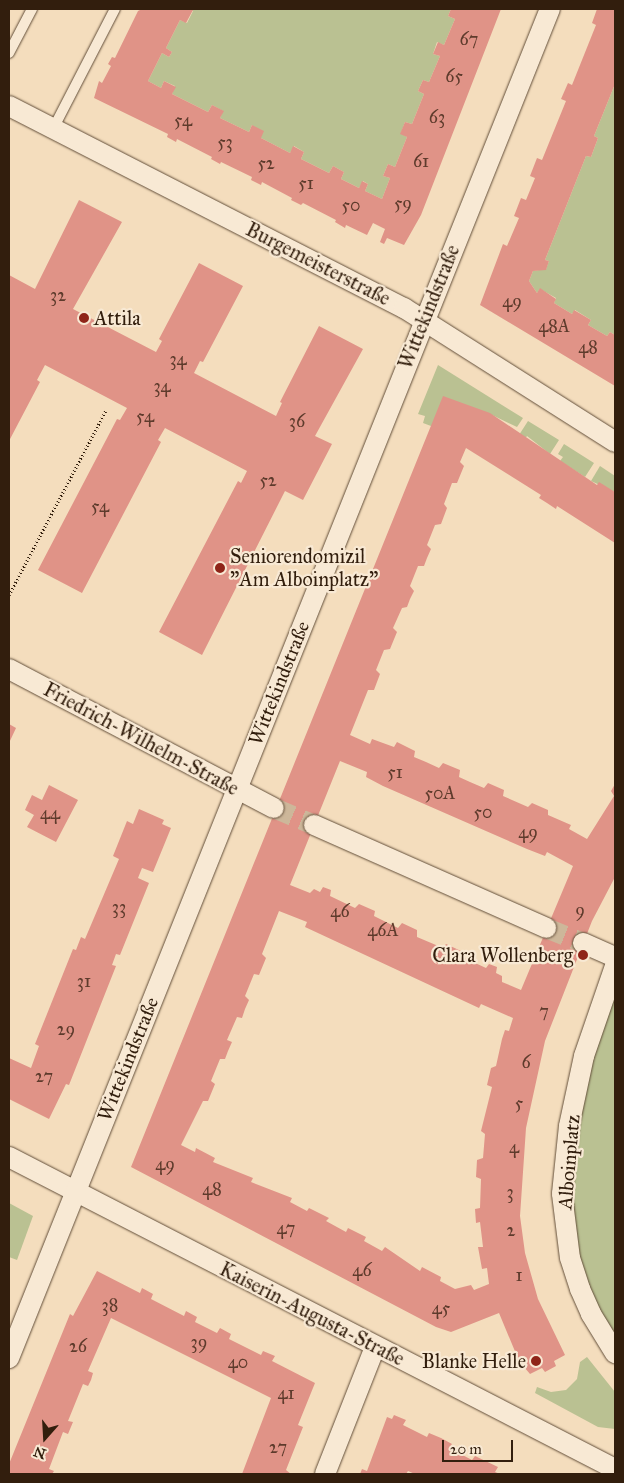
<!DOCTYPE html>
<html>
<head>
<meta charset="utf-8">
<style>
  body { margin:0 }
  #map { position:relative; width:624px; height:1483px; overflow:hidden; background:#f4ddbd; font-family:"IM FELL Great Primer",serif }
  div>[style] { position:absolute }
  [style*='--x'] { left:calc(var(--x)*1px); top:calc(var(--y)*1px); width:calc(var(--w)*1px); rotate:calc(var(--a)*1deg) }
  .green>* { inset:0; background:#bac192 }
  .building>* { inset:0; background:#e09387 }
  .minor-tunnel>* { height:20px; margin-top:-10px; transform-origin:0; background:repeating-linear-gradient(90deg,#cdb79a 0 20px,transparent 0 30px) }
  .path>* { height:3px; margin-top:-1.5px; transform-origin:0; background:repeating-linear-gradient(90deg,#321e0d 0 1px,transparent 0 3.5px) }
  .roads { filter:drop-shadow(0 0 1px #624e39) drop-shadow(0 0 1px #624e39) }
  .service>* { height:10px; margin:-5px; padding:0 5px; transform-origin:5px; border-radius:5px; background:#f8e9d4 }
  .minor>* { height:20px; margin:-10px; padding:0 10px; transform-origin:10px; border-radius:10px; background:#f8e9d4 }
  .dots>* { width:14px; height:14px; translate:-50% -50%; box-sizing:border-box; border:2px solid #f8e9d4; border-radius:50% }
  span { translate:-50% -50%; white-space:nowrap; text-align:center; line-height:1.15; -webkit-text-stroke:4.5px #f8e9d4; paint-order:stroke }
  .number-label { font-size:18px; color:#5e3b2c }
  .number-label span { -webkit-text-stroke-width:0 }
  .street-label { font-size:20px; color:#321e0d }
  .poi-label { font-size:20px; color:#321e0d }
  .left { translate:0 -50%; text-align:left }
  .right { translate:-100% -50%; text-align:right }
  .frame { position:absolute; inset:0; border:10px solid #321e0d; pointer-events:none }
  .north { position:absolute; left:20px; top:1413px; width:50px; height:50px; -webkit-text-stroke:4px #f8e9d4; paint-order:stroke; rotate:199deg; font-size:14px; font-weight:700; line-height:20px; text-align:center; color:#321e0d }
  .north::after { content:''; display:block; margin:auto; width:18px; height:22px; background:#321e0d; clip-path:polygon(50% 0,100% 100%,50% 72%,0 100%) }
  .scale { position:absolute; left:442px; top:1440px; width:71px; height:22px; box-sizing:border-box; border:2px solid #321e0d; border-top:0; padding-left:6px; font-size:15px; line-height:18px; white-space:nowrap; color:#321e0d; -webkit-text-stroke:4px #f8e9d4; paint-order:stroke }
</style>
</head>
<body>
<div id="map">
  <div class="green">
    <div style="clip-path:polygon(190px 9px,451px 9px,448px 16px,455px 19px,444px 45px,437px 42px,433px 54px,440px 56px,429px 82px,423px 80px,418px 91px,424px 94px,412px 124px,405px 122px,401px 133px,407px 137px,395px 167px,388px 164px,383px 176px,390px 178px,382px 199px,365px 191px,368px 184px,363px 181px,359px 188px,341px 179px,344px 172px,333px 166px,329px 173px,301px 159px,304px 152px,294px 146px,290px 153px,261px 138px,252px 125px,249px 132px,220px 118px,223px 111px,212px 105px,208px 112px,172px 94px,175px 86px,164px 81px,161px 88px,148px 81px,162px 53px,169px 57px,172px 52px,166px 48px,180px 20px,187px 23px,193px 11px)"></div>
    <div style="clip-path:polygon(615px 84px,615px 335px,610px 332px,607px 336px,588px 325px,591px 320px,575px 310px,572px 314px,554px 303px,556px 298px,540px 289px,537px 293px,529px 281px,533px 271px,546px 269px,549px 261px,545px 260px,586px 156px,591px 157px,598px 138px,594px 136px)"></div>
    <div style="clip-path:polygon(438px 365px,523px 418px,517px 427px,490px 414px,431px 426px,423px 423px,425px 416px,418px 414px)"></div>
    <div style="clip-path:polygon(528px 421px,559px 440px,550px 454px,527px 436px,525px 439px,519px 435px)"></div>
    <div style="clip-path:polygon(564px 444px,594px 463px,585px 477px,560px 461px,563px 457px,558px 454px)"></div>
    <div style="clip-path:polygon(600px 466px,615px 476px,615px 492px,591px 481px)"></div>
    <div style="clip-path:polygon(615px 986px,615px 1340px,583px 1277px,570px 1196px,584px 1090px)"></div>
    <div style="clip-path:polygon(9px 1203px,33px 1216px,17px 1260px,9px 1257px)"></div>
    <div style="clip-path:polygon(587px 1357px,615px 1392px,615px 1429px,598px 1427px,535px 1393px,537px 1387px,551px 1392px,566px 1390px,577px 1379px,580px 1362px)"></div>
  </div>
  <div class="building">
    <div style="clip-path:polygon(142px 9px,193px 10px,186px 23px,180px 20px,166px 48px,172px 52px,169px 57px,162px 53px,148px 81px,161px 88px,164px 81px,176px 87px,172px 94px,208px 112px,212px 105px,224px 111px,220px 118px,249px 132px,252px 125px,264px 131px,261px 138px,290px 153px,293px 146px,304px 152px,301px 159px,329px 173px,333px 166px,344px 172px,341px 179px,359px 188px,362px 181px,368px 184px,365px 191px,382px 199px,390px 178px,383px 176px,388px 164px,395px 167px,407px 137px,400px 134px,405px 122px,412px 124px,424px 94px,418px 91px,423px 80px,429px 82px,440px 56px,433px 54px,438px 42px,444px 45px,455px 19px,448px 16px,451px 9px,501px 9px,421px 215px,404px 245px,387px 238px,384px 244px,380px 242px,385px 229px,373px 223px,367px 235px,346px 225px,345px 228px,335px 222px,336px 220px,303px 203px,301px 205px,291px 200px,292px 198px,262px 182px,261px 185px,251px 180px,252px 177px,221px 162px,220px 164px,211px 159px,212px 157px,177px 139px,176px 142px,167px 137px,168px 134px,94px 98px,99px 81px,102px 83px,111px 66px,108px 64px,112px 57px,115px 58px,138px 11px)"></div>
    <div style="clip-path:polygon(597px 9px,615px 9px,615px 84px,594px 136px,598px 138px,591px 157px,586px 156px,545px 260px,549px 261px,546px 270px,533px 271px,529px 281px,537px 293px,540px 288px,556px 299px,554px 303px,572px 314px,574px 310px,591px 320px,588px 325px,607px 336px,610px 332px,615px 335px,615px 386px,480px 305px,503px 244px,507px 246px,519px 218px,514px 216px,521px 198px,526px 200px,535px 178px,530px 176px,537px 158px,542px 160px,566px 101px,561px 99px,568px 83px,572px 85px,596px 25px,592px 23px)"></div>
    <div style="clip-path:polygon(79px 200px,122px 222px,73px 309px,156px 352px,162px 341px,159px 339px,199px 263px,243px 286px,203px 362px,200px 361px,194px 373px,276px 416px,282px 403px,280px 402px,319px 326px,363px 349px,315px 436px,332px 444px,303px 500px,285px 491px,202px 655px,159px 632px,238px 481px,241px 483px,247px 471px,165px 428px,158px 440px,161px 442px,82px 593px,38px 570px,117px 419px,120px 420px,127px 408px,45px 365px,37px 380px,40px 382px,9px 441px,9px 275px,35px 289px)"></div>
    <div style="clip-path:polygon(evenodd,443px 396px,490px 413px,597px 485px,599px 482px,615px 492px,615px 543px,557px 506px,556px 509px,547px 503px,539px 498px,541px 495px,466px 448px,460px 462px,464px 466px,457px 483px,452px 483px,444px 504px,447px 508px,441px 524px,435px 525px,427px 545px,431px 549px,427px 558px,424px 566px,418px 566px,410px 586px,414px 591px,410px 599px,407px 607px,402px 608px,393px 628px,397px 632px,390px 649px,384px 650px,376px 670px,380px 674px,374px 690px,368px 690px,350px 735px,370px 744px,372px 739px,394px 747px,397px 742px,415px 751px,414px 757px,426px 762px,439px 768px,443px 763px,460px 770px,459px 777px,470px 782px,484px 788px,488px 783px,504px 790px,503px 796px,528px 807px,532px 803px,548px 810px,548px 815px,571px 825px,569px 829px,587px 839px,614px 796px,611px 791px,615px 784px,615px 877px,592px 921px,545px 1041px,526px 1128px,520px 1216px,525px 1253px,538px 1299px,565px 1355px,554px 1361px,556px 1366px,545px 1372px,542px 1368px,530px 1374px,519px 1361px,499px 1313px,451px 1332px,436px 1327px,131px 1167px,443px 396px,340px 761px,367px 772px,366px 777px,383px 786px,527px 849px,545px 856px,547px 852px,573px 866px,521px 990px,502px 982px,502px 976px,496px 973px,497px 967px,489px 964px,486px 968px,460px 956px,461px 951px,446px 944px,443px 948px,417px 937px,417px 930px,402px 923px,398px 928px,374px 916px,375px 911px,359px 904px,355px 908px,330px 896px,331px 890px,323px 887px,320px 892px,314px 889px,310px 893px,290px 885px,340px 761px,443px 396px,279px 911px,307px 922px,305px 927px,479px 1008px,481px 1004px,513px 1018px,509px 1031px,505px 1030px,502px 1039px,496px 1066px,491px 1068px,487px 1085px,492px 1087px,481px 1131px,485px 1134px,483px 1158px,477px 1160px,476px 1177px,481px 1179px,480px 1208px,475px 1209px,476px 1223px,480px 1222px,483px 1247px,478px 1247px,482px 1269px,487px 1268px,489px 1284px,474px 1290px,471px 1285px,455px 1289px,440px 1281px,441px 1277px,422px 1267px,420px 1271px,385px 1247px,382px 1251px,364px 1241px,366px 1237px,348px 1228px,346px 1232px,326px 1221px,329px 1218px,309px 1208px,307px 1211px,290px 1202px,292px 1198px,251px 1182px,253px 1178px,213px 1162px,215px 1158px,196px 1148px,195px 1152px,181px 1145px,203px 1101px,208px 1101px,215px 1084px,211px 1081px,220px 1059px,225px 1059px,228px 1051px,232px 1042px,227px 1040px,237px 1017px,242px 1018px,245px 1009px,249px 1000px,245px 996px,254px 974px,259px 975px,266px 958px,262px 954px,279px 911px)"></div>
    <div style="clip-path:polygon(9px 724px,16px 728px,9px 743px)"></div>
    <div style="clip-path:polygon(49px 785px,78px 800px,56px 842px,27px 827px,34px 815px,25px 810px,32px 795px,42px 800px)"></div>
    <div style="clip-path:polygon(139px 809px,164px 820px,162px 824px,171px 828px,153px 872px,142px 868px,138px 878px,149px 883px,120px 955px,116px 954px,112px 965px,116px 966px,69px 1085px,66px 1084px,49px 1119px,9px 1099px,9px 1058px,31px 1068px,39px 1046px,35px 1044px,73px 949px,76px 950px,81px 937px,85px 939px,119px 859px,113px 856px,127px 821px,133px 824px)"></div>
    <div style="clip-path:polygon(97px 1271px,140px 1293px,142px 1288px,153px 1294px,151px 1299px,184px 1316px,186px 1311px,197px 1317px,195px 1322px,217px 1333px,220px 1328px,231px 1334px,229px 1339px,261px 1355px,263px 1351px,275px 1356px,272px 1361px,315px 1383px,298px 1425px,303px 1427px,286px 1470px,291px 1474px,242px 1474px,271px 1398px,111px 1318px,88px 1371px,93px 1373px,91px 1380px,88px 1386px,83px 1384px,68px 1421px,73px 1422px,68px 1434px,63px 1432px,49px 1469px,54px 1471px,52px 1474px,9px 1474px,9px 1464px,70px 1314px,73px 1316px)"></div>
    <div style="clip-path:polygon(394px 1415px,406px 1420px,403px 1425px,427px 1437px,429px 1433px,441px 1438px,452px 1444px,449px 1448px,472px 1460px,475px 1456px,498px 1467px,495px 1472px,500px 1474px,415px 1474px,408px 1471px,406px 1474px,360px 1474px,362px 1469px,367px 1471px,387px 1417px,392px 1419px)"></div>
  </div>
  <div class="minor-tunnel">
    <div style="--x:274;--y:808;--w:43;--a:23"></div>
    <div style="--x:546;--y:928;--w:40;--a:22"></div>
  </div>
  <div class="path">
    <div style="--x:9;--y:595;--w:209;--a:-62.3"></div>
  </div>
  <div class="roads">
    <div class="service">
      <div style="--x:9;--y:53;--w:50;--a:-62.4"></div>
      <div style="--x:53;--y:129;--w:135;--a:-62.7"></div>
    </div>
    <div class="minor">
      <div style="--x:9;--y:106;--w:444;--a:27.1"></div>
      <div style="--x:404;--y:308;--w:250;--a:32.4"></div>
      <div style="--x:9;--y:669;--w:299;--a:27.7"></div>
      <div style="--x:314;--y:825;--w:254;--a:23.9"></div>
      <div style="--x:583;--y:943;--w:35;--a:24"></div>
      <div style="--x:615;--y:966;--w:95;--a:109"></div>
      <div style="--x:584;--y:1056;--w:72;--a:102.1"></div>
      <div style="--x:569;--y:1126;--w:68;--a:95.9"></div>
      <div style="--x:562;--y:1194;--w:64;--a:82.9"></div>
      <div style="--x:570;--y:1258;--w:33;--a:72"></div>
      <div style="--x:580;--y:1289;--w:27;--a:66"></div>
      <div style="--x:591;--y:1314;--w:46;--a:58.4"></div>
      <div style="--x:9;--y:1157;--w:682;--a:27.24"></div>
      <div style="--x:9;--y:1358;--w:1453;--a:-68.15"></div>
      <div style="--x:325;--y:1474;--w:136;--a:-68.5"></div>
    </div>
  </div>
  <div class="dots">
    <div style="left:84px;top:318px;background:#8f2418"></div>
    <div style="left:220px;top:568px;background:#8f2418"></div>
    <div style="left:583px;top:955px;background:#8f2418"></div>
    <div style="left:536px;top:1361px;background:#8f2418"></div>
  </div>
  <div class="number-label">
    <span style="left:469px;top:39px">67</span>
    <span style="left:454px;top:76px">65</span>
    <span style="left:437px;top:117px">63</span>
    <span style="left:183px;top:120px">54</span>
    <span style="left:225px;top:142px">53</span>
    <span style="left:421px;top:161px">61</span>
    <span style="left:266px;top:163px">52</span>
    <span style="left:306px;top:183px">51</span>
    <span style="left:403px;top:203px">59</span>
    <span style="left:351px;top:205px">50</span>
    <span style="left:58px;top:295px">32</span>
    <span style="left:512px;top:301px">49</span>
    <span style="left:554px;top:326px">48A</span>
    <span style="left:588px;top:347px">48</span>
    <span style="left:178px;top:359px">34</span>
    <span style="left:162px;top:386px">34</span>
    <span style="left:145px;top:416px">54</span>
    <span style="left:297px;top:421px">36</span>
    <span style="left:268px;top:480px">52</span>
    <span style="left:100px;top:506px">54</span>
    <span style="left:395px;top:772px">51</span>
    <span style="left:440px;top:793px">50A</span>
    <span style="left:483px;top:812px">50</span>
    <span style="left:50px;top:813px">44</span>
    <span style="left:528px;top:832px">49</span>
    <span style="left:119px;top:907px">33</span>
    <span style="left:580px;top:910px">9</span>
    <span style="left:340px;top:911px">46</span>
    <span style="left:383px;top:930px">46A</span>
    <span style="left:84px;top:981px">31</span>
    <span style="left:544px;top:1011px">7</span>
    <span style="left:66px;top:1029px">29</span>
    <span style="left:526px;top:1062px">6</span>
    <span style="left:44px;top:1076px">27</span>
    <span style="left:519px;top:1103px">5</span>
    <span style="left:514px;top:1147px">4</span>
    <span style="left:165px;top:1164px">49</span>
    <span style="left:212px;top:1189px">48</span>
    <span style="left:510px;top:1192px">3</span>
    <span style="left:286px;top:1228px">47</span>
    <span style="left:511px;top:1230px">2</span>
    <span style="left:362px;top:1270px">46</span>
    <span style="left:519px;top:1275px">1</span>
    <span style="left:110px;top:1305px">38</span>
    <span style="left:441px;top:1308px">45</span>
    <span style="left:199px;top:1342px">39</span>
    <span style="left:78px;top:1346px">26</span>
    <span style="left:238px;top:1362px">40</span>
    <span style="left:286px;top:1393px">41</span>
    <span style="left:278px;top:1447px">27</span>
  </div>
  <div class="street-label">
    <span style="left:318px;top:264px;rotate:27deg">Burgemeisterstraße</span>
    <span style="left:429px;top:307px;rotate:-68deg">Wittekindstraße</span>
    <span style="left:279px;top:683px;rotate:-68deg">Wittekindstraße</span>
    <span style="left:141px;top:739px;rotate:28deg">Friedrich-Wilhelm-Straße</span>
    <span style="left:128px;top:1059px;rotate:-68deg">Wittekindstraße</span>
    <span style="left:569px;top:1162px;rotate:-85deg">Alboinplatz</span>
    <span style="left:312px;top:1314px;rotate:27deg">Kaiserin-Augusta-Straße</span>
  </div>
  <div class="poi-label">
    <span class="left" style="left:94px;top:318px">Attila</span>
    <span class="left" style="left:230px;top:568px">Seniorendomizil<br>"Am Alboinplatz"</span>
    <span class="right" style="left:573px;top:955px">Clara Wollenberg</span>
    <span class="right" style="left:526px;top:1361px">Blanke Helle</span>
  </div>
  <div class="frame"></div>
  <div class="north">N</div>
  <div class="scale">20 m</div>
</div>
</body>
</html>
